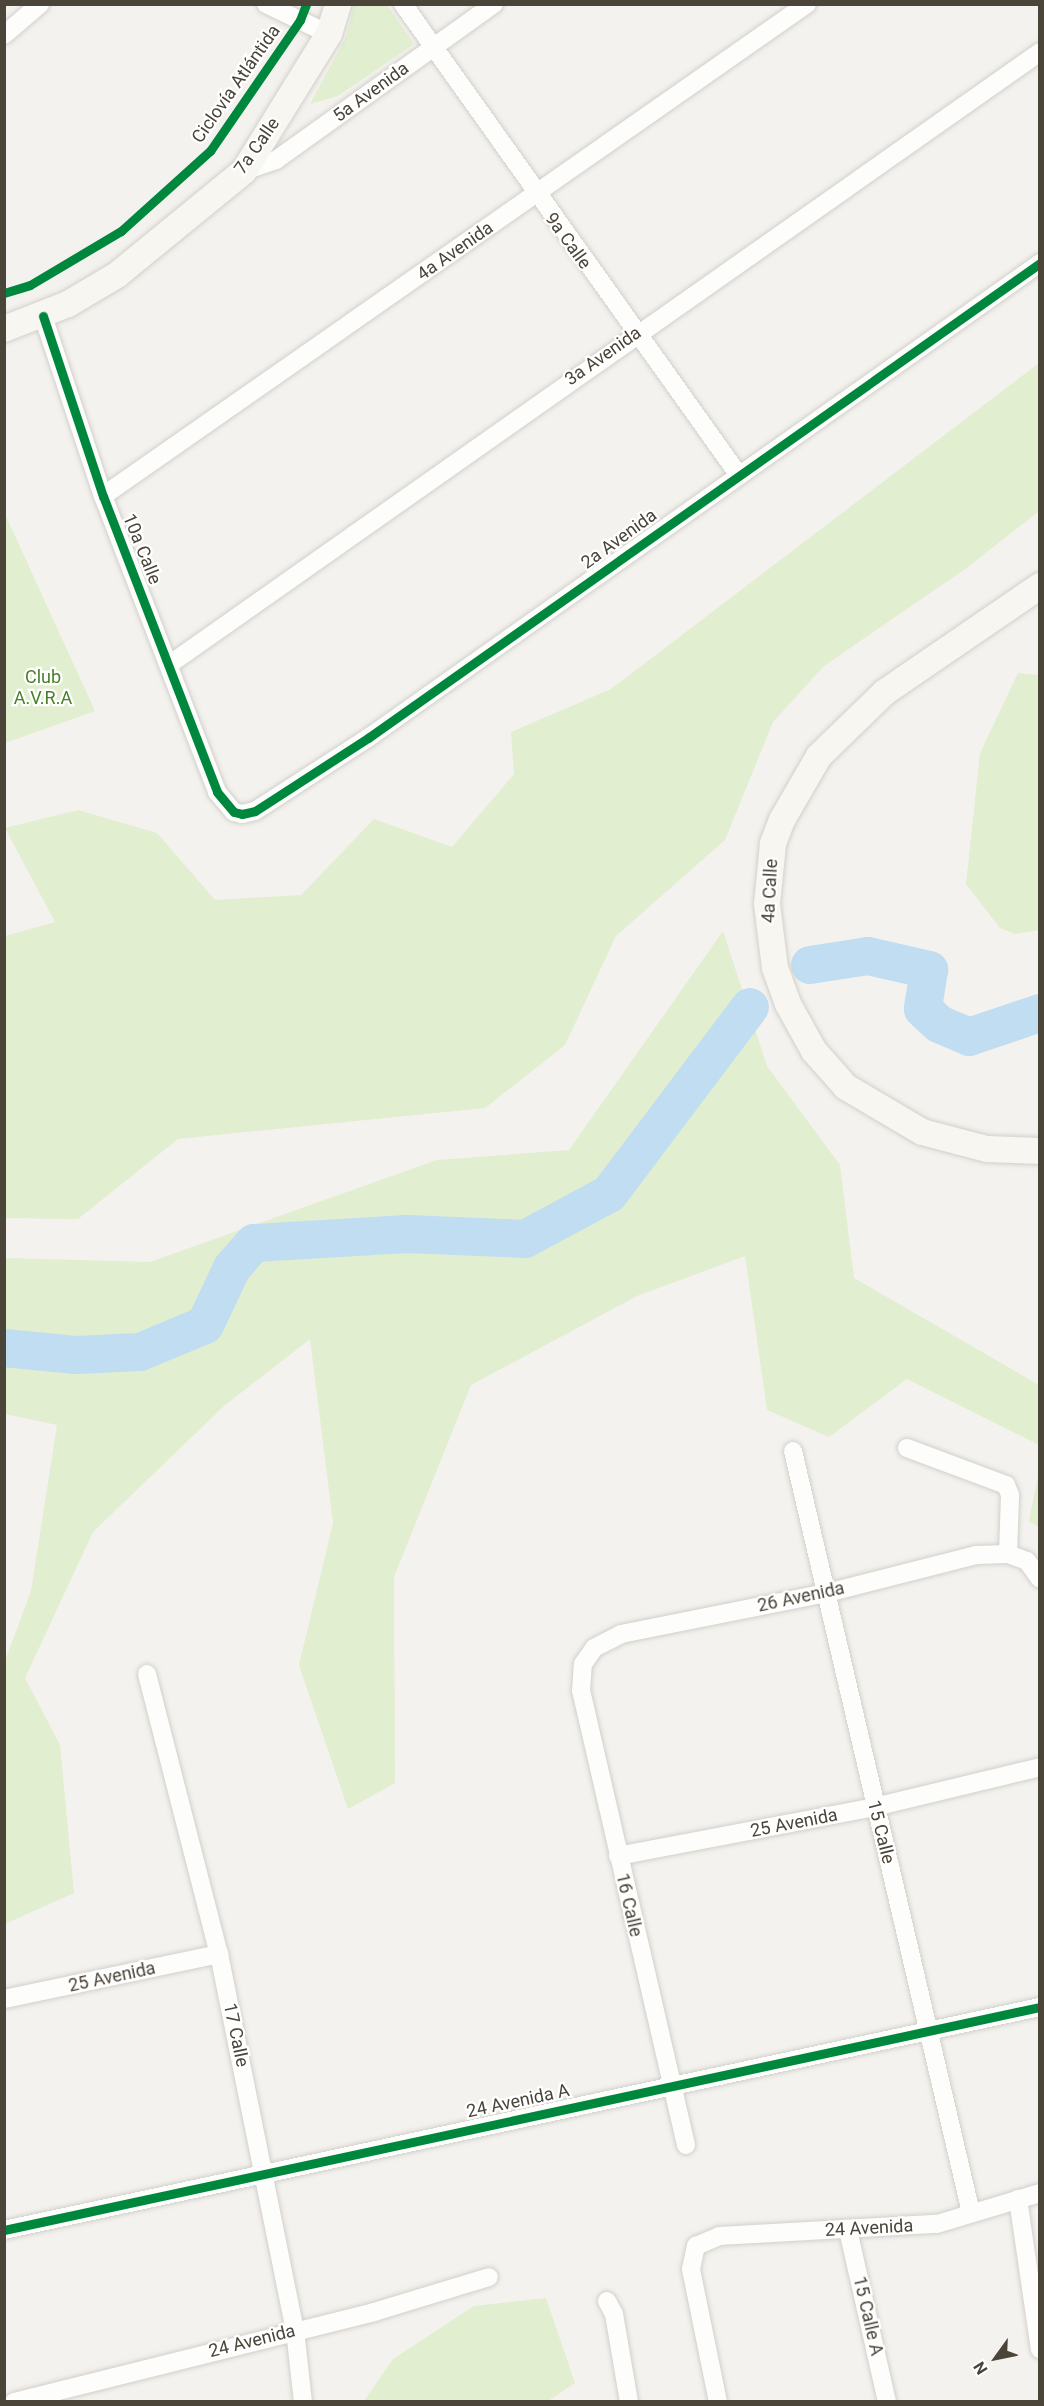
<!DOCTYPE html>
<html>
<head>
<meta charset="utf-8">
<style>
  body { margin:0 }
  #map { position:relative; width:1044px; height:2406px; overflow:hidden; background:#f4f2ee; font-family:Roboto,sans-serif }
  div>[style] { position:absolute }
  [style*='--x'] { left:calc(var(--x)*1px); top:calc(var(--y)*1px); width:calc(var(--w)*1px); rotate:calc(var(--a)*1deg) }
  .green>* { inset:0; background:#e1eecf }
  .river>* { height:38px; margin:-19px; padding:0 19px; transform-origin:19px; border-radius:19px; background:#c0ddf1 }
  .roads { filter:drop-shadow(0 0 2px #d2d0cb) drop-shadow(0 0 2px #d2d0cb) }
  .street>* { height:18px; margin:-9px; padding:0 9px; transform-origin:9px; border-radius:9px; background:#fdfdfc }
  .secondary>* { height:26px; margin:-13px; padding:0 13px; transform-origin:13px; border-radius:13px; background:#f7f6f1 }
  .cycleway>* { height:9px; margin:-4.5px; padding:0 4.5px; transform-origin:4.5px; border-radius:4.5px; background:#00873e }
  span { translate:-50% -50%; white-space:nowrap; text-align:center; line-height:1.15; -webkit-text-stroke:4.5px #fff; paint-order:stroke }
  .street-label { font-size:18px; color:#4b4439 }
  .park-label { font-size:18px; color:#4a7f2a }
  .frame { position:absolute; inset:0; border:6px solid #4b4439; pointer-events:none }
  .north { position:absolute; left:966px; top:2328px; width:60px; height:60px; -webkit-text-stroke:4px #fff; paint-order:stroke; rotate:237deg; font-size:16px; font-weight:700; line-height:24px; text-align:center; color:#4b4439 }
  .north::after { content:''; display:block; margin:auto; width:21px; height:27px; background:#4b4439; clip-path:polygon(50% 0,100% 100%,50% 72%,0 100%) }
</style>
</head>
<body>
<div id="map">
  <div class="green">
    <div style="clip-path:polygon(354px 5px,387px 5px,414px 44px,338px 96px,310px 104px,346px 37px)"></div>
    <div style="clip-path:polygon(1039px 363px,1039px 511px,968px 567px,824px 666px,773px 722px,725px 840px,616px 936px,565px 1045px,485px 1108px,178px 1139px,78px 1219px,5px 1218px,5px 936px,55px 922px,5px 828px,78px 810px,157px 833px,215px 900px,301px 895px,374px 819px,452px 847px,514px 774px,511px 732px,611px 689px)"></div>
    <div style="clip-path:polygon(5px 514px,95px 711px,5px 743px,4px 743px)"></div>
    <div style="clip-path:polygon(1018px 673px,1039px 675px,1040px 930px,1015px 934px,1000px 928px,966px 884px,980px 753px)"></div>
    <div style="clip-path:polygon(723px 931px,767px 1066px,840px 1165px,854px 1278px,1039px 1385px,1039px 1445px,907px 1379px,829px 1437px,767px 1410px,745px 1256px,637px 1296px,471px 1385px,394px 1577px,395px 1783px,348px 1809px,299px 1665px,333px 1523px,310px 1339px,224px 1406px,93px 1532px,25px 1678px,60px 1745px,74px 1893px,5px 1924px,5px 1661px,31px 1591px,57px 1425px,5px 1414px,5px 1258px,150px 1262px,437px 1160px,569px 1150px)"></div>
    <div style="clip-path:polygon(1039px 1471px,1039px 1527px,1029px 1521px)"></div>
    <div style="clip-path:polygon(546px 2298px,575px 2383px,548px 2401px,364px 2401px,393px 2359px,474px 2306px)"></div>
  </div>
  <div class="river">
    <div style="--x:810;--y:965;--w:59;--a:-8.8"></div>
    <div style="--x:868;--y:956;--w:63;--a:12.9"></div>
    <div style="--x:929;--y:970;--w:39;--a:99"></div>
    <div style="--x:923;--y:1009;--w:22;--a:43"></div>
    <div style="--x:939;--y:1024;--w:33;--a:23"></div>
    <div style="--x:969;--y:1037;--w:75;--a:-18.7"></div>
    <div style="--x:4;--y:1348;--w:72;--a:5.6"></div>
    <div style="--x:76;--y:1355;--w:64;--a:-2.7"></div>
    <div style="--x:140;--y:1352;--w:70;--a:-22.6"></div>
    <div style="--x:205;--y:1325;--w:63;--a:-64.7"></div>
    <div style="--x:232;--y:1268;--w:33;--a:-49"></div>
    <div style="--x:254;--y:1243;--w:153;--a:-3.4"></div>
    <div style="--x:407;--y:1234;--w:118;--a:2.4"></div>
    <div style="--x:525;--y:1239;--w:95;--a:-28.2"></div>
    <div style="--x:609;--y:1194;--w:234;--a:-53"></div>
  </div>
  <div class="roads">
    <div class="street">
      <div style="--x:266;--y:4;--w:70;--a:25.5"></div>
      <div style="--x:403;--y:4;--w:577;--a:54.52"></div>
      <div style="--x:4;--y:35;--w:48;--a:-40.7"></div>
      <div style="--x:244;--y:171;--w:34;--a:-19"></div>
      <div style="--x:276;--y:160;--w:268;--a:-35.6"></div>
      <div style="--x:43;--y:316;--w:190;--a:71.6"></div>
      <div style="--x:103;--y:496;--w:317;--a:68.9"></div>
      <div style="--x:217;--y:792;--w:26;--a:50"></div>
      <div style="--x:234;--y:812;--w:8;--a:14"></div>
      <div style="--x:242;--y:814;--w:13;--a:-13"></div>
      <div style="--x:255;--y:811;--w:135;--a:-32.9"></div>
      <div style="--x:368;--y:738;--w:823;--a:-35.25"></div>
      <div style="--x:103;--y:496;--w:859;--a:-34.95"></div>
      <div style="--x:170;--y:664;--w:1064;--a:-35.12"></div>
      <div style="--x:907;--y:1448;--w:106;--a:20.5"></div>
      <div style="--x:1006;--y:1485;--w:11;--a:68"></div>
      <div style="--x:1010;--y:1495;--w:59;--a:91.9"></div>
      <div style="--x:793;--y:1451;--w:783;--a:76.85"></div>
      <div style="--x:147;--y:1674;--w:289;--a:75.6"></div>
      <div style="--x:219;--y:1954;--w:384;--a:78.6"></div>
      <div style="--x:295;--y:2330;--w:72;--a:83.7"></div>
      <div style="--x:618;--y:1856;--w:262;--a:-10.8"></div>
      <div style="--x:875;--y:1807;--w:170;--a:-13.6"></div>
      <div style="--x:4;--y:1999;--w:220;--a:-11.8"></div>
      <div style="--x:686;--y:2145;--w:466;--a:-103"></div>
      <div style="--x:581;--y:1691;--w:27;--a:-86"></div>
      <div style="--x:583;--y:1664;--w:19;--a:-55"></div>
      <div style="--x:594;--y:1648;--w:30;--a:-27"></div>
      <div style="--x:621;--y:1634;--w:210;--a:-11.3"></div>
      <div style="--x:827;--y:1593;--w:154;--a:-14.3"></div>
      <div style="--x:976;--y:1555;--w:32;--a:-2"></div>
      <div style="--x:1008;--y:1554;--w:20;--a:20"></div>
      <div style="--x:1027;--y:1561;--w:22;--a:54"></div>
      <div style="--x:1018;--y:2199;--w:152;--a:81.7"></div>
      <div style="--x:4;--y:2230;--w:1060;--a:-12.15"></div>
      <div style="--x:848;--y:2230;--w:176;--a:77.2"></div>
      <div style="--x:607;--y:2301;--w:15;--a:62"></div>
      <div style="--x:614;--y:2314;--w:89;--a:80.3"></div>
      <div style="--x:14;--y:2402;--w:371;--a:-14"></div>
      <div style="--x:374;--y:2312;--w:120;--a:-16.9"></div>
      <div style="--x:718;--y:2402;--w:136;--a:-101.5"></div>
      <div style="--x:691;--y:2269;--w:24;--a:-78"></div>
      <div style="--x:696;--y:2246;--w:25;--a:-23"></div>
      <div style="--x:719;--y:2236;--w:218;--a:-3.2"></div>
      <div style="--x:937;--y:2224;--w:108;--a:-16.8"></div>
    </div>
    <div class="secondary">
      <div style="--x:4;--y:329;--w:69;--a:-21.3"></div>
      <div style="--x:68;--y:304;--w:57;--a:-30.6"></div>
      <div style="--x:117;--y:275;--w:164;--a:-39.3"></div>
      <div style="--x:244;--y:171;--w:161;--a:-58.2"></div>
      <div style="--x:329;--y:34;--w:31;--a:-73"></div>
      <div style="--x:1040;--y:586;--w:189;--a:145.6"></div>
      <div style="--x:884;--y:693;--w:91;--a:135.9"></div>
      <div style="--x:819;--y:756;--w:74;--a:120"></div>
      <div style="--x:782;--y:820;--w:26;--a:111"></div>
      <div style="--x:773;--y:844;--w:60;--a:95.7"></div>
      <div style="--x:767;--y:904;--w:64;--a:82.9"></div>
      <div style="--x:775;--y:968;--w:38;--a:70"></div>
      <div style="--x:788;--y:1004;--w:54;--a:61"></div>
      <div style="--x:814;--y:1051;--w:48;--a:48.4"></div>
      <div style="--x:846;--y:1087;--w:88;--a:30.6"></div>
      <div style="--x:922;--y:1132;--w:67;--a:14.7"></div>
      <div style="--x:987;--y:1149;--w:53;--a:2.2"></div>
    </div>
  </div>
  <div class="cycleway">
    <div style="--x:4;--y:293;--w:27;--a:-17"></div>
    <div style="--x:30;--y:285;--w:106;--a:-30.7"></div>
    <div style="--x:121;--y:231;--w:120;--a:-42"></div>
    <div style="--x:210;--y:151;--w:159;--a:-55.5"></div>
    <div style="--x:300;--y:20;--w:17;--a:-69"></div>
    <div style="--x:43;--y:316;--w:190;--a:71.6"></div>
    <div style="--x:103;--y:496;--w:317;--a:68.9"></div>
    <div style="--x:217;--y:792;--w:26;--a:50"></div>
    <div style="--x:234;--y:812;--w:8;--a:14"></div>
    <div style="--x:242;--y:814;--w:13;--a:-13"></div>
    <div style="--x:255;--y:811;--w:135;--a:-32.9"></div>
    <div style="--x:368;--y:738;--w:823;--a:-35.25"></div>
    <div style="--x:4;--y:2230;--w:1060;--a:-12.15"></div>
  </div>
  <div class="street-label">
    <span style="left:236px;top:84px;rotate:-55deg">Ciclovía Atlántida</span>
    <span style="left:371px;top:92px;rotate:-36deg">5a Avenida</span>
    <span style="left:257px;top:146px;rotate:-55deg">7a Calle</span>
    <span style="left:568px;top:241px;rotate:54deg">9a Calle</span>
    <span style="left:455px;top:251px;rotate:-35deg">4a Avenida</span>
    <span style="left:603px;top:356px;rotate:-35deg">3a Avenida</span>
    <span style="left:619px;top:539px;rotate:-36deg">2a Avenida</span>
    <span style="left:142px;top:549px;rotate:68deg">10a Calle</span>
    <span style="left:770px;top:891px;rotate:-87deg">4a Calle</span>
    <span style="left:801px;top:1597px;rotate:-12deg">26 Avenida</span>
    <span style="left:794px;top:1823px;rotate:-11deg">25 Avenida</span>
    <span style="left:881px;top:1832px;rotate:76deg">15 Calle</span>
    <span style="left:629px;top:1905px;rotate:77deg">16 Calle</span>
    <span style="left:112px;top:1977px;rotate:-12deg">25 Avenida</span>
    <span style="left:236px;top:2035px;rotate:78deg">17 Calle</span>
    <span style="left:518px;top:2101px;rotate:-12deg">24 Avenida A</span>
    <span style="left:869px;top:2228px;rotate:-3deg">24 Avenida</span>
    <span style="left:868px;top:2316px;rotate:77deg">15 Calle A</span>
    <span style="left:252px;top:2341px;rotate:-14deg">24 Avenida</span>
  </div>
  <div class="park-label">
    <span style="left:43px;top:688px">Club<br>A.V.R.A</span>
  </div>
  <div class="frame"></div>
  <div class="north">N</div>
</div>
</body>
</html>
